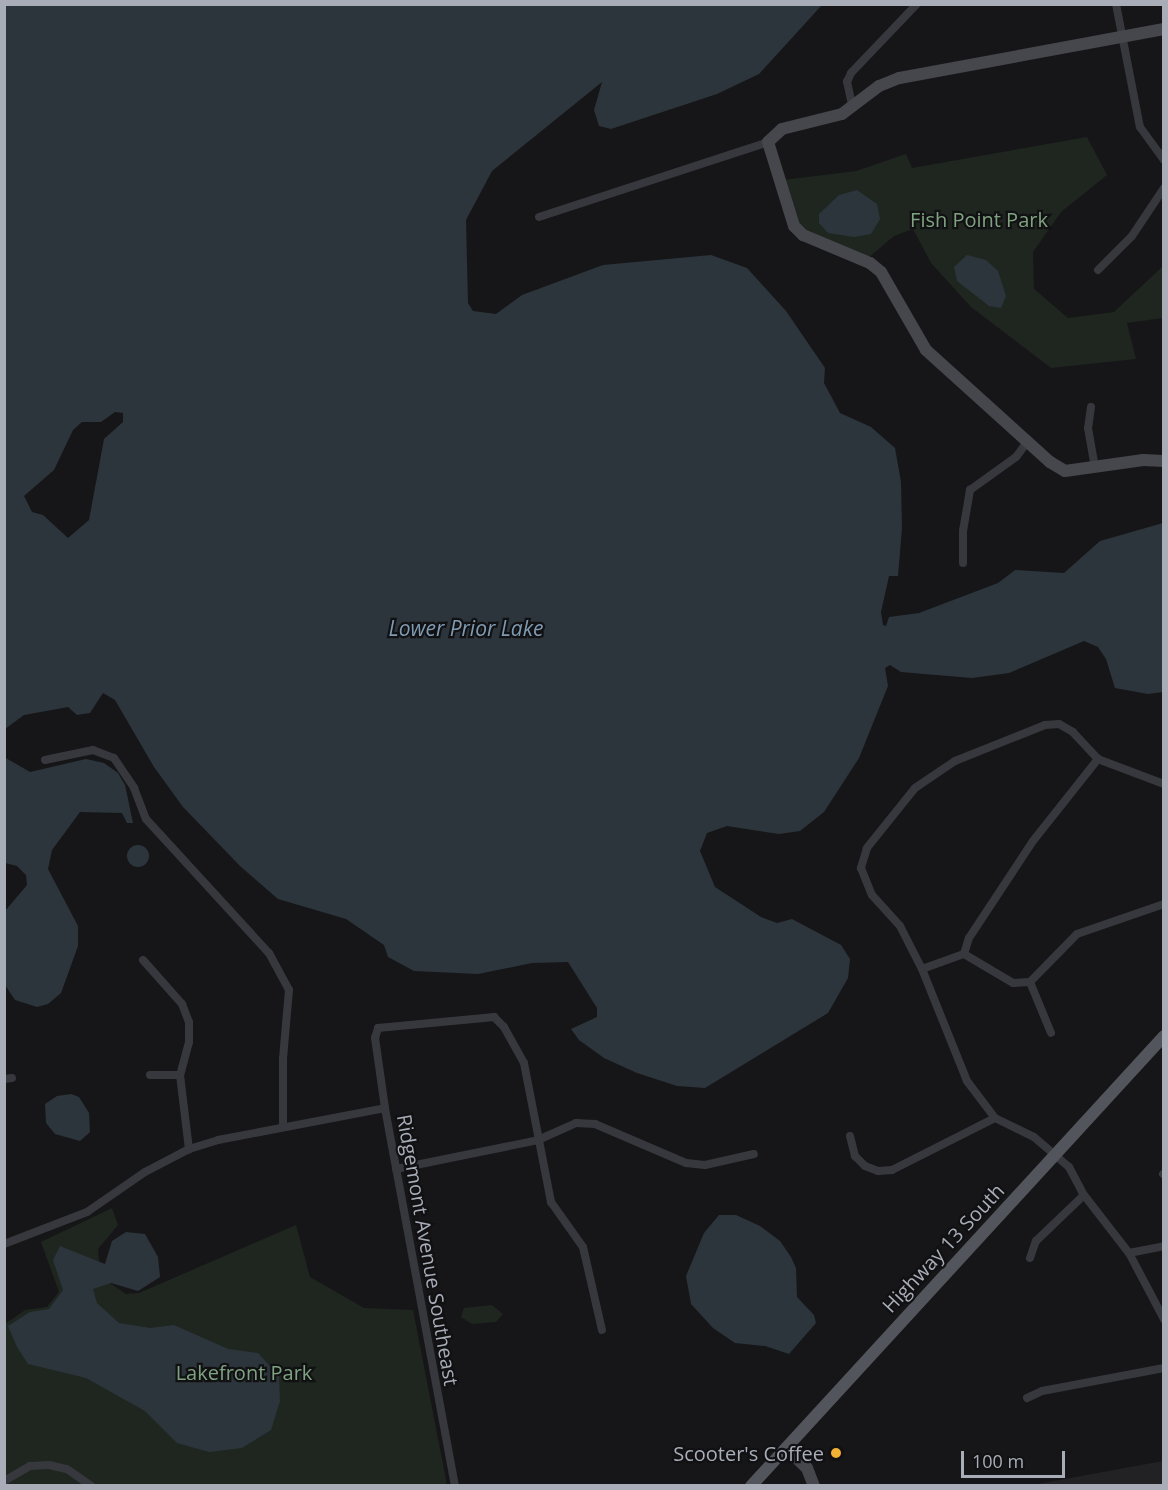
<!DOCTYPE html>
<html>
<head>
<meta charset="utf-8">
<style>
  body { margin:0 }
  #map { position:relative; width:1168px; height:1490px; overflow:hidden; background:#161618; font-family:"Open Sans",sans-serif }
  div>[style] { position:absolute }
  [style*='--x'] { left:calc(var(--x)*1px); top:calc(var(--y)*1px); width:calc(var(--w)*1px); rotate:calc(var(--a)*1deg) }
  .built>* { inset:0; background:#222225 }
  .green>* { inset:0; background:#1e261f }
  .water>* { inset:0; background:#2c353c }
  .round { border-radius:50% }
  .street>* { height:8px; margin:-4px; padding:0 4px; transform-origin:4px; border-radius:4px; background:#37383d }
  .secondary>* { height:12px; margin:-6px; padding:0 6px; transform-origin:6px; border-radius:6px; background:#45474d }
  .primary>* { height:12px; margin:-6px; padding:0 6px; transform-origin:6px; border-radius:6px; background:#53555c }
  .dots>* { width:16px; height:16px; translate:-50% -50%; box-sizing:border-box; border:3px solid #111113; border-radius:50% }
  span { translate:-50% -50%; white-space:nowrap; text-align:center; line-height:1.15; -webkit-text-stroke:4.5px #111113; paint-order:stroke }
  .park-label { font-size:20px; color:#7fa381 }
  .street-label { font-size:20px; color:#a8adb8 }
  .poi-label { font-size:20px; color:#a8adb8 }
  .right { translate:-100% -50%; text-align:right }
  .water-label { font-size:21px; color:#7f9bb3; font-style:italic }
  .frame { position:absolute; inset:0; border:6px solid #a8adb8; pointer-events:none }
  .scale { position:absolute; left:961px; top:1451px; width:104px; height:27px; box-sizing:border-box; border:3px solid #a8adb8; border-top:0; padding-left:8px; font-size:18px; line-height:21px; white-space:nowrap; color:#a8adb8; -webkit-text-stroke:4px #111113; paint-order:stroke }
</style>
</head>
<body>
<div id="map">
  <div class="built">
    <div style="clip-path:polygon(1163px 1461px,1163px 1485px,1032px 1485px)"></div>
  </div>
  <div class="green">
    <div style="clip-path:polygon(1087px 137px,1107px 175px,1061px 212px,1033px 252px,1034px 289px,1068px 318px,1114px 312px,1163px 266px,1163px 318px,1127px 323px,1136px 359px,1051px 368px,971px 307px,931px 263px,913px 229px,894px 236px,868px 258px,806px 232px,799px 224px,783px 180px,856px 171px,906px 154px,912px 168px)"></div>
    <div style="clip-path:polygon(112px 1208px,118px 1225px,98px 1249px,99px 1260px,104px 1279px,126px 1294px,139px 1293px,296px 1225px,310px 1277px,364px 1308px,413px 1310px,447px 1485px,5px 1486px,5px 1324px,25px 1310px,47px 1307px,59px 1292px,41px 1242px)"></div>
    <div style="clip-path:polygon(492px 1305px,503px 1314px,496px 1322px,472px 1324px,461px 1317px,464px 1308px)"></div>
  </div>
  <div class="water">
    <div style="clip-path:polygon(evenodd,5px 4px,822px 5px,759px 74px,717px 94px,611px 129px,599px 126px,594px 110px,602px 82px,492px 171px,466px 220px,468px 303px,473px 311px,496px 314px,522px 295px,603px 265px,711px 255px,747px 268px,786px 311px,825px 368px,824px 383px,840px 413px,871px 427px,895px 448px,901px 482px,902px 528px,898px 576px,889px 576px,881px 612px,883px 625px,886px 626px,889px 617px,919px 613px,998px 583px,1015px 570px,1064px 573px,1100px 541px,1163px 523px,1163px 692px,1148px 694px,1115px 688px,1106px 659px,1098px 647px,1084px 641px,1009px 673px,972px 678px,901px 672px,890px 665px,885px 668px,888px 686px,859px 758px,824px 812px,800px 831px,779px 834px,727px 826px,707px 833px,700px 851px,715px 887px,761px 917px,777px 923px,792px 919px,841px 945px,850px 959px,848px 978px,828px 1013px,705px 1088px,677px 1086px,637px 1073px,604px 1058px,579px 1040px,571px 1029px,597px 1017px,597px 1008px,568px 962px,532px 963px,478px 974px,414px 971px,388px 957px,384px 945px,346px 919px,278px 899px,240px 866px,183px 807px,154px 767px,115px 700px,103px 693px,90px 713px,77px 715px,68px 707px,24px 715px,5px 729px,5px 4px,115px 412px,123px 413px,123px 422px,104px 439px,89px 520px,68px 538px,43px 515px,32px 512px,24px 496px,54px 470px,73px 430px,82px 422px,101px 422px,115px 412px)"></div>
    <div style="clip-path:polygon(857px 190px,877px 204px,880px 219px,871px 234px,854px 237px,828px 233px,819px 223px,819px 214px,839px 195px)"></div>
    <div style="clip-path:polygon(967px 255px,986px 260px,998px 271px,1006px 296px,1001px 308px,989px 306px,957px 281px,954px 267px)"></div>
    <div style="clip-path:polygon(4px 757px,30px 772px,86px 759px,104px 763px,118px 773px,125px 785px,133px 823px,127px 823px,122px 813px,80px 812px,52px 850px,48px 869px,78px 926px,78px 946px,61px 993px,48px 1004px,37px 1007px,15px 1000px,5px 985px,5px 911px,27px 885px,26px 875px,17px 866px,5px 863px)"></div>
    <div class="round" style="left:127px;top:845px;width:22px;height:22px"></div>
    <div style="clip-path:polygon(71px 1094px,79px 1097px,89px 1113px,90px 1132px,80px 1141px,55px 1134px,46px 1123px,45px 1104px,57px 1096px)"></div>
    <div style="clip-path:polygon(719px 1215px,736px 1215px,760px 1226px,780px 1241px,791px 1257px,796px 1268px,797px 1297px,814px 1315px,816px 1323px,789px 1354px,765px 1346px,735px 1343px,713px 1328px,691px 1304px,686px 1276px,704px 1233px)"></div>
    <div style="clip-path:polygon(126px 1232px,145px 1234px,158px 1257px,160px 1277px,138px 1291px,111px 1283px,93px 1289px,97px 1303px,119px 1323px,150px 1328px,174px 1325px,228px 1349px,258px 1353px,279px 1376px,280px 1401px,271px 1430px,242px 1448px,209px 1452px,177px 1443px,145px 1411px,86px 1378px,28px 1364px,17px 1347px,8px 1326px,30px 1312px,49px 1309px,63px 1290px,53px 1260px,60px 1246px,105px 1264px,112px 1241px)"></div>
  </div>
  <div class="street">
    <div style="--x:1116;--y:4;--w:125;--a:79"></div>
    <div style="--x:1140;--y:127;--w:41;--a:54"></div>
    <div style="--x:852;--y:105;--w:24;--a:-102"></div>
    <div style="--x:847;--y:82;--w:10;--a:-66"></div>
    <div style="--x:851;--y:73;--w:95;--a:-46.3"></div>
    <div style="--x:539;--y:217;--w:241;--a:-18.1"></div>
    <div style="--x:1098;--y:270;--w:48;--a:-45"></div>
    <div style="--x:1132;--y:236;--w:58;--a:-56.3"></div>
    <div style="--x:1091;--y:407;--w:21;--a:98"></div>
    <div style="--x:1088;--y:428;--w:40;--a:80"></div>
    <div style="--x:963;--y:563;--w:32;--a:-90"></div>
    <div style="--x:963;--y:531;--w:42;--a:-80.3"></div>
    <div style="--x:970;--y:490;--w:57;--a:-35.7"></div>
    <div style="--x:1016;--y:457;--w:20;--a:-53"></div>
    <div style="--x:45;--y:760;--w:49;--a:-11.8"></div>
    <div style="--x:93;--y:750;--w:22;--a:21"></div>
    <div style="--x:114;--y:758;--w:36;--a:56"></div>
    <div style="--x:134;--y:788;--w:33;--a:69"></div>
    <div style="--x:146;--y:819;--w:182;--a:47.5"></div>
    <div style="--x:269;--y:953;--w:42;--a:61.6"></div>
    <div style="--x:289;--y:990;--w:68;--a:95"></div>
    <div style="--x:283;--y:1058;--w:68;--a:90"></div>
    <div style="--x:1164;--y:784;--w:71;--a:-159.3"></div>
    <div style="--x:1098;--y:759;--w:37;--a:-133"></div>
    <div style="--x:1073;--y:732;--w:16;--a:-150"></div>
    <div style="--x:1059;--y:724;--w:14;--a:176"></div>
    <div style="--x:1045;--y:725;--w:97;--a:158.2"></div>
    <div style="--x:955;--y:761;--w:48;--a:146"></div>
    <div style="--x:915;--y:788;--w:77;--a:128.7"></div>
    <div style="--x:867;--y:848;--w:21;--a:107"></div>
    <div style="--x:861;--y:868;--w:29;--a:68"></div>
    <div style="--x:872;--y:895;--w:42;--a:47.9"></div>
    <div style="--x:900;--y:926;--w:48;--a:62.9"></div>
    <div style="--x:922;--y:969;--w:121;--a:68.1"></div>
    <div style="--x:967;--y:1081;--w:46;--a:52.9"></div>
    <div style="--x:995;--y:1118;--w:43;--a:26"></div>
    <div style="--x:1034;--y:1137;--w:46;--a:40.6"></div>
    <div style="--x:1069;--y:1167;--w:32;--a:62"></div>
    <div style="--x:1084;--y:1195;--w:73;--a:52.2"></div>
    <div style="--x:1129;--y:1253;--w:75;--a:62.1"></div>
    <div style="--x:964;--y:954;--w:57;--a:30.6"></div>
    <div style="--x:1013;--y:983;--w:17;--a:-3"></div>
    <div style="--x:1030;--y:982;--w:67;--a:-45.6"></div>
    <div style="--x:1077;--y:934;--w:92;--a:-19"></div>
    <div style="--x:143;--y:960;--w:59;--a:48.4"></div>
    <div style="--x:182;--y:1004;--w:19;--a:69"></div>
    <div style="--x:189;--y:1022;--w:20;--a:90"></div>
    <div style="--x:189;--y:1042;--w:34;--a:105"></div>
    <div style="--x:180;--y:1075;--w:75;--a:83.1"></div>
    <div style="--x:922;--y:969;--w:45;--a:-19.7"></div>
    <div style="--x:964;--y:954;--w:17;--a:-73"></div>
    <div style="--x:969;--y:938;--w:116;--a:-56.6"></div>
    <div style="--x:1033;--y:841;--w:105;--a:-51.6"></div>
    <div style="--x:1030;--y:982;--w:55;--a:67.6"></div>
    <div style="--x:150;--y:1075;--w:30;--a:0"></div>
    <div style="--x:4;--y:1079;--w:8;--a:-7"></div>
    <div style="--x:850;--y:1136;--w:21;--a:76"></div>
    <div style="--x:855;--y:1156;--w:14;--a:45"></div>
    <div style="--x:865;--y:1166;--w:14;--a:21"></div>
    <div style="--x:878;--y:1171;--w:14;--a:-4"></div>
    <div style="--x:892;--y:1170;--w:115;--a:-26.8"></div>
    <div style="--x:396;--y:1169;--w:145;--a:-11.5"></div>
    <div style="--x:538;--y:1140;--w:42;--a:-24.1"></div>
    <div style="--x:576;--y:1123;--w:19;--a:3"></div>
    <div style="--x:595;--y:1124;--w:99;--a:23.2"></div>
    <div style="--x:686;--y:1163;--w:19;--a:6"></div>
    <div style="--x:705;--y:1165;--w:50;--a:-12.7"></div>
    <div style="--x:1163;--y:1174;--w:1;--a:45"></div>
    <div style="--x:4;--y:1244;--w:89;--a:-21.1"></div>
    <div style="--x:87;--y:1212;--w:70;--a:-34.6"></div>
    <div style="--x:145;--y:1172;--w:50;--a:-27.6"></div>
    <div style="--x:189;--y:1149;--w:30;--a:-17"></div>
    <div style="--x:218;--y:1140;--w:170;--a:-10.8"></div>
    <div style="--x:1129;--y:1253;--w:36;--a:-11"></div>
    <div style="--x:1030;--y:1258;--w:18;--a:-71"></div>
    <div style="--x:1036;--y:1241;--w:66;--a:-43.8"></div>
    <div style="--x:1027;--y:1398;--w:17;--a:-25"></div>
    <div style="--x:1042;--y:1391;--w:124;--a:-10.7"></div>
    <div style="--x:4;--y:1481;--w:30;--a:-30"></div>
    <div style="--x:30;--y:1466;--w:19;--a:-3"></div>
    <div style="--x:49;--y:1465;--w:18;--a:13"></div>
    <div style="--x:67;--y:1469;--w:29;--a:35"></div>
    <div style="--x:455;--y:1486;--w:384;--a:-100.5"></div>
    <div style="--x:385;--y:1108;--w:71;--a:-98.1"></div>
    <div style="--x:375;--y:1038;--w:10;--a:-73"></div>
    <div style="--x:378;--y:1028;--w:117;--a:-5.4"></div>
    <div style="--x:494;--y:1017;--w:14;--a:45"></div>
    <div style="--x:504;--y:1027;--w:41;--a:60.9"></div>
    <div style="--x:524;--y:1063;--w:142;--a:79"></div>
    <div style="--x:551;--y:1202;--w:55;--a:54.6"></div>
    <div style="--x:583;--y:1247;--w:85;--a:77.1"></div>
  </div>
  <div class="secondary">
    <div style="--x:1164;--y:29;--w:269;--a:169.5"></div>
    <div style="--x:899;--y:78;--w:22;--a:158"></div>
    <div style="--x:879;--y:86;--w:46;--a:142.9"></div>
    <div style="--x:842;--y:114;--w:62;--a:166"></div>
    <div style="--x:782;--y:129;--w:19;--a:137"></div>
    <div style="--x:768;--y:142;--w:88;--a:72.8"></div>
    <div style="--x:794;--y:226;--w:13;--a:45"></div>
    <div style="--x:803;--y:235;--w:73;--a:22.7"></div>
    <div style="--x:870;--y:263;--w:14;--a:39"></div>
    <div style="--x:881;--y:272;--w:90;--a:60"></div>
    <div style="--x:926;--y:350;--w:167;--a:42.1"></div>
    <div style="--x:1050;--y:462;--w:17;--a:31"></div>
    <div style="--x:1065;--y:471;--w:79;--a:-8"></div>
    <div style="--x:1143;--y:460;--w:21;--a:3"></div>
    <div style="--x:786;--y:1448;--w:29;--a:44"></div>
    <div style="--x:807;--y:1468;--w:19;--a:69"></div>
  </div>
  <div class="primary">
    <div style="--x:751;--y:1486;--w:611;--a:-47.45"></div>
  </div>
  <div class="dots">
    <div style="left:836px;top:1453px;background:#f2b134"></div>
  </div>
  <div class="park-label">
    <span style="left:979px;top:219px">Fish Point Park</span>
    <span style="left:244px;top:1372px">Lakefront Park</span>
  </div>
  <div class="street-label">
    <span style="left:943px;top:1248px;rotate:-47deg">Highway 13 South</span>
    <span style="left:428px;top:1250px;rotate:80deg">Ridgemont Avenue Southeast</span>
  </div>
  <div class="poi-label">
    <span class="right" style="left:824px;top:1453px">Scooter's Coffee</span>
  </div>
  <div class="water-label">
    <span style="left:466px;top:628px">Lower Prior Lake</span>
  </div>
  <div class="frame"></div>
  <div class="scale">100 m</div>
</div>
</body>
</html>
